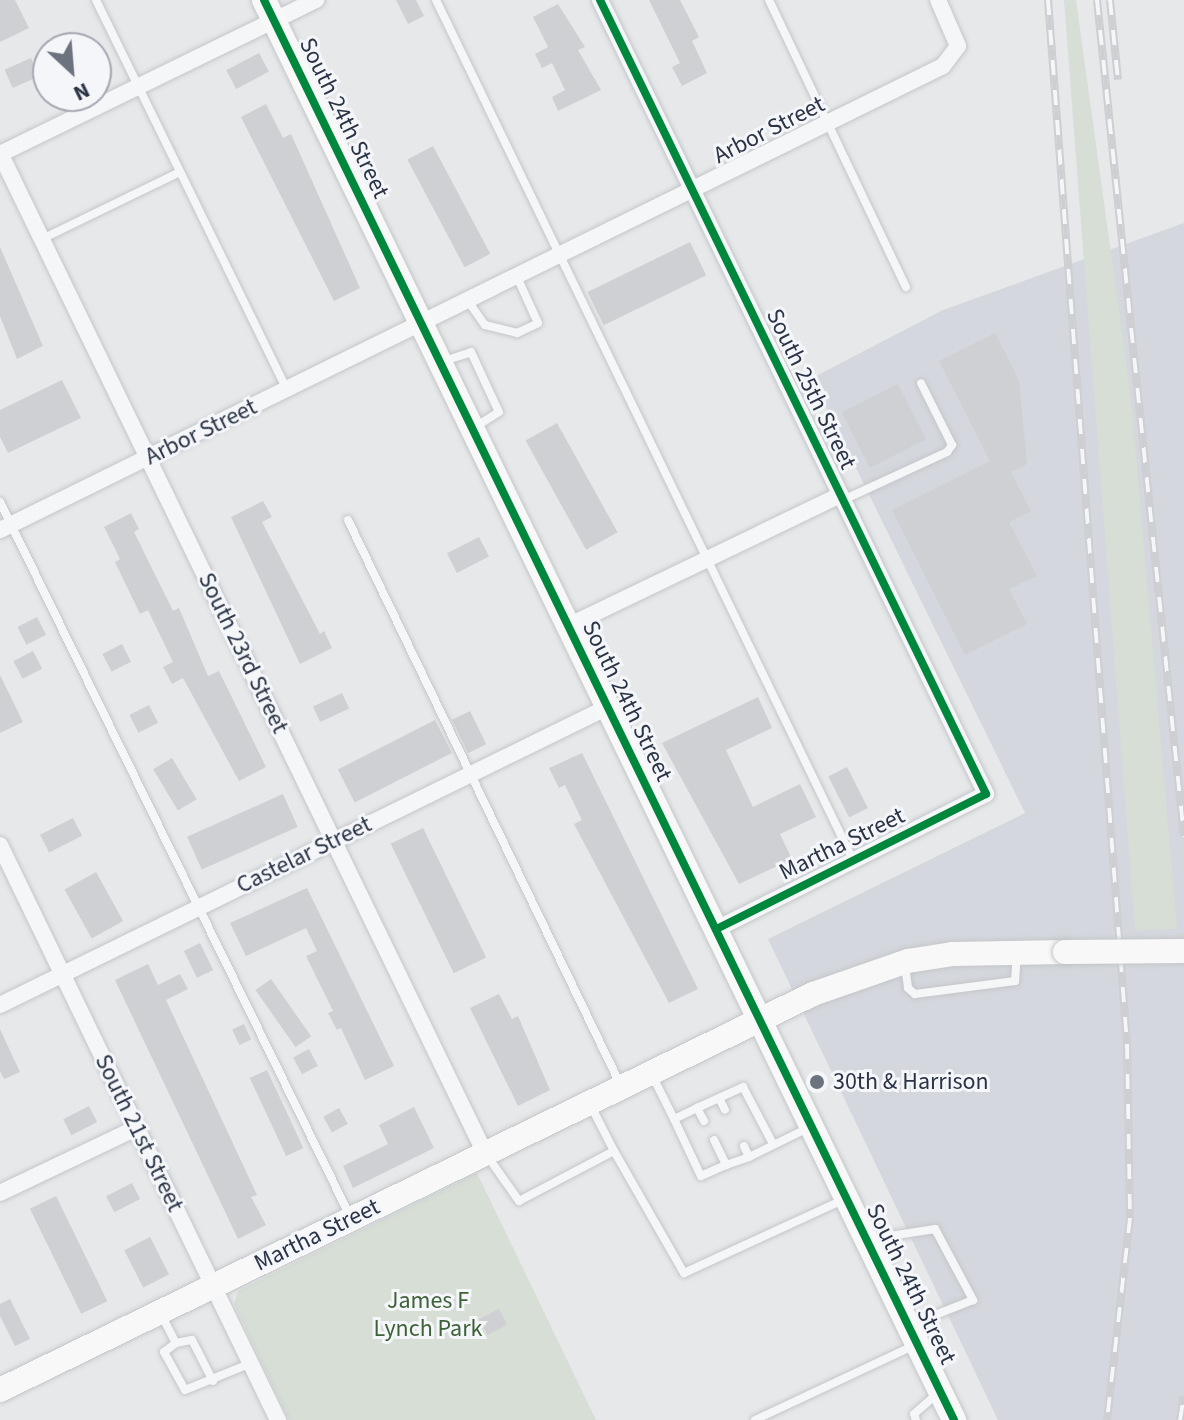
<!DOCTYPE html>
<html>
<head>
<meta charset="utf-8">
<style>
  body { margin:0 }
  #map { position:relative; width:1184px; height:1420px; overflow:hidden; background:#e6e8ea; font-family:"Source Sans 3",sans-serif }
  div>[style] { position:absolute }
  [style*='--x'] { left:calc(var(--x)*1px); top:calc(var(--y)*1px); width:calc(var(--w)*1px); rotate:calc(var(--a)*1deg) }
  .built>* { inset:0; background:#d4d7dd }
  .green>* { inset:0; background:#d6ded6 }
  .building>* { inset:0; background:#ced0d3; transform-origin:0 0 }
  .roads { filter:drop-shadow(0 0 2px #c4c6c8) drop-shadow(0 0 2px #c4c6c8) }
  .lane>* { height:8px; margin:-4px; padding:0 4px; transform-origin:4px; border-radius:4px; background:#f5f6f7 }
  .street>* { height:16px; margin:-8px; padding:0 8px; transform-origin:8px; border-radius:8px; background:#f5f6f7 }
  .secondary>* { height:24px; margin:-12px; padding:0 12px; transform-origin:12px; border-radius:12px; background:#f8f8f8 }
  .rail>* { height:8px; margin-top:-4px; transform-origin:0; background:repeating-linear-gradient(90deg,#f4f6f9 0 15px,#cecfd2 0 30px); box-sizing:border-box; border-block:2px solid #cecfd2 }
  .bridges { filter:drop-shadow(0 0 2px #c4c6c8) drop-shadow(0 0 2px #c4c6c8) }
  .secondary-bridge>* { height:24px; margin:-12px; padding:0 12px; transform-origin:12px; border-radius:12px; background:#f8f8f8 }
  .cycleway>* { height:8px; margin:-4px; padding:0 4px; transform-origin:4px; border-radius:4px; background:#00873e }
  .dots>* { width:22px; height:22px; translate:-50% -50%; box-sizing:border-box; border:4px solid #f4f6f9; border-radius:50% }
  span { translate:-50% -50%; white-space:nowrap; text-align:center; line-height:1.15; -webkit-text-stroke:6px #f4f6f9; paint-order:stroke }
  .street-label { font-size:24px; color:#2b3445 }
  .poi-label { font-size:24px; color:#2b3445 }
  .left { translate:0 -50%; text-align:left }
  .park-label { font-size:24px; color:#3f6138 }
  .north { position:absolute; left:32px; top:32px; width:80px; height:80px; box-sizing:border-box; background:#f4f6f9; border:2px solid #a4a8b1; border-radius:50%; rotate:154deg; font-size:22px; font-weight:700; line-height:32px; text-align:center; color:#2b3445 }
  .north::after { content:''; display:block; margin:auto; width:28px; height:36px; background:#6c737f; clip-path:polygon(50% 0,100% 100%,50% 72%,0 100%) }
</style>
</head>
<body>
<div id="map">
  <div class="built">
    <div style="clip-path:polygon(1184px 223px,1184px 1420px,998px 1420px,768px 939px,1025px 813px,812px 378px,943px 310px)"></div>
  </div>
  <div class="green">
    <div style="clip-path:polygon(1064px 0,1076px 0,1131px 398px,1177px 929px,1135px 930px)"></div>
    <div style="clip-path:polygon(477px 1173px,596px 1420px,289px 1420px,234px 1304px,238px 1291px)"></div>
  </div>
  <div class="building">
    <div style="clip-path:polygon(0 0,15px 0,29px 28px,0 42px)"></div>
    <div style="clip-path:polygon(396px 0,416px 0,424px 16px,408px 24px)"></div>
    <div style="clip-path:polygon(649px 0,680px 0,699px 37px,692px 41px,707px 73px,682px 86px,672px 67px,680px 63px)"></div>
    <div style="clip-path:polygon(558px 4px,585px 47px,578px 50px,601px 90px,558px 111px,552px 97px,565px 90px,552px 63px,542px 68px,535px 54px,548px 47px,533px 17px)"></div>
    <div style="left:259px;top:53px;width:21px;height:37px;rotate:62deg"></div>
    <div style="left:31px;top:58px;width:20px;height:29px;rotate:66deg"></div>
    <div style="clip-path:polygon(266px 104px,283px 138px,291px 134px,360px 288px,334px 301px,241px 117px)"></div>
    <div style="left:433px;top:146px;width:122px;height:29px;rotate:62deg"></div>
    <div style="left:690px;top:242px;width:37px;height:114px;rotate:64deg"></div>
    <div style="clip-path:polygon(0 247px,43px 346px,17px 359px,0 316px)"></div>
    <div style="clip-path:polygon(995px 333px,1019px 380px,1027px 464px,1011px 472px,1031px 511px,1009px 522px,1037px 576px,1009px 589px,1027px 624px,965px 655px,892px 510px,990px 461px,939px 361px)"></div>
    <div style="clip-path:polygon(62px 380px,81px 418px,8px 453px,0 437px,0 410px)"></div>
    <div style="left:898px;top:384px;width:62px;height:63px;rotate:63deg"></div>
    <div style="left:557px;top:423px;width:125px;height:36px;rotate:61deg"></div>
    <div style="clip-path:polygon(263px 501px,272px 517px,262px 522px,320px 634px,324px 631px,332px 648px,300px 664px,231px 517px)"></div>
    <div style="clip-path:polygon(131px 513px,139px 529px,134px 532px,173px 611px,179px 608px,208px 676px,219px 671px,266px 767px,239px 781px,183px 678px,172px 684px,163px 667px,173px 662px,148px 610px,140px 614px,115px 562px,120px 559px,104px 527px)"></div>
    <div style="left:479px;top:537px;width:22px;height:36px;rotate:63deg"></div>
    <div style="left:37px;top:617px;width:20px;height:22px;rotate:63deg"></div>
    <div style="left:122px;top:644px;width:20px;height:22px;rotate:63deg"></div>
    <div style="left:33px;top:651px;width:20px;height:22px;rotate:63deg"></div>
    <div style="clip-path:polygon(0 675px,23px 722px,0 733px)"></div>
    <div style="left:342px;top:693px;width:17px;height:32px;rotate:65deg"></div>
    <div style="clip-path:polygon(758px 697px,772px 728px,726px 750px,753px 807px,800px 784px,816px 817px,780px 834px,792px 859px,739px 884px,662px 743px)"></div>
    <div style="left:149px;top:705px;width:20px;height:22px;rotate:63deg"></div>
    <div style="left:470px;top:711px;width:37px;height:20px;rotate:64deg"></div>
    <div style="left:435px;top:720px;width:37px;height:109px;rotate:63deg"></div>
    <div style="clip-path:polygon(582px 753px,698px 989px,669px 1003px,574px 824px,582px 820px,565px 785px,559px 788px,549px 768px)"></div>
    <div style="left:172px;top:758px;width:48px;height:22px;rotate:59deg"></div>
    <div style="left:847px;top:767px;width:46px;height:21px;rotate:63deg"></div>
    <div style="left:283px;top:794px;width:36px;height:105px;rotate:66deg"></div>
    <div style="left:73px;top:818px;width:20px;height:37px;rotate:63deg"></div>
    <div style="left:423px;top:828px;width:144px;height:36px;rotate:64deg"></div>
    <div style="left:96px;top:872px;width:56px;height:36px;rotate:61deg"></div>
    <div style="clip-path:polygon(307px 888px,394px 1066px,365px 1080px,341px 1028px,337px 1030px,328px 1013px,333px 1011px,306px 956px,317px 951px,306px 928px,246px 956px,230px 923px)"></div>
    <div style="left:200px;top:943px;width:30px;height:18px;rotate:64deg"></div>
    <div style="clip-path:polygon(148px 964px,158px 985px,180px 974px,188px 989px,166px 1000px,257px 1195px,251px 1197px,266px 1225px,238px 1239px,115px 980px)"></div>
    <div style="left:271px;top:979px;width:70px;height:19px;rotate:55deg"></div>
    <div style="clip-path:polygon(499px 994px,512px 1019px,518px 1016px,550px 1090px,518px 1106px,470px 1008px)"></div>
    <div style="left:244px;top:1024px;width:17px;height:13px;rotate:65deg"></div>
    <div style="clip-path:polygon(0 1029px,20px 1072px,4px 1079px,0 1071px)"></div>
    <div style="left:309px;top:1049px;width:19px;height:18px;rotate:62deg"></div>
    <div style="left:267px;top:1070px;width:86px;height:19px;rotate:65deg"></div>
    <div style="left:89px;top:1106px;width:18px;height:29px;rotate:63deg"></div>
    <div style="clip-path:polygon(414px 1107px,434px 1148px,353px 1188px,343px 1166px,388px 1144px,379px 1125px)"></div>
    <div style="left:339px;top:1108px;width:18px;height:18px;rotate:61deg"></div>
    <div style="left:132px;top:1183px;width:18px;height:29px;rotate:63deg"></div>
    <div style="left:56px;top:1196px;width:117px;height:29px;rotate:64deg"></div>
    <div style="left:150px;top:1237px;width:42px;height:29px;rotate:63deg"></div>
    <div style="clip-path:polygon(10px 1299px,30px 1339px,15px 1346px,0 1316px,0 1304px)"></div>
    <div style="left:499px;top:1309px;width:18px;height:22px;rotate:63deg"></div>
  </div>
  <div class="roads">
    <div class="lane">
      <div style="--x:96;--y:0;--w:434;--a:63.9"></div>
      <div style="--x:436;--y:0;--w:958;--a:64.13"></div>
      <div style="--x:769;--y:0;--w:318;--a:64.5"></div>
      <div style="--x:42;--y:239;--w:153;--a:-25.9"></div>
      <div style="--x:468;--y:301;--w:29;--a:55"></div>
      <div style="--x:485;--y:325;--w:33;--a:14"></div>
      <div style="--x:517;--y:333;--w:23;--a:-25"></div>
      <div style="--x:538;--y:323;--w:51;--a:-114.5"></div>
      <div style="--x:444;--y:361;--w:28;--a:-18"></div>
      <div style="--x:471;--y:352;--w:66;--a:65"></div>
      <div style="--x:499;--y:412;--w:31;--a:148"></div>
      <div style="--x:843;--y:500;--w:115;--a:-24.8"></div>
      <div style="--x:947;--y:452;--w:9;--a:-54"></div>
      <div style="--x:952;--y:445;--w:69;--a:-116.6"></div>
      <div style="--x:0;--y:502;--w:795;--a:63.89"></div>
      <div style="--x:348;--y:520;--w:628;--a:64.25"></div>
      <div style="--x:905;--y:966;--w:22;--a:82"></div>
      <div style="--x:908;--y:988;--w:9;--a:41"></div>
      <div style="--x:915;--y:994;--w:101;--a:-7.4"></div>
      <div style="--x:1015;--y:981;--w:26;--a:-86"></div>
      <div style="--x:653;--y:1077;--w:47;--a:63.4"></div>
      <div style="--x:719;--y:1098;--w:13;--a:63"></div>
      <div style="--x:697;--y:1108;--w:25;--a:154"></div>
      <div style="--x:674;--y:1119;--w:63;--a:64.7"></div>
      <div style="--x:701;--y:1176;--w:27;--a:-24"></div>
      <div style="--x:704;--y:1121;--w:15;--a:-118"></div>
      <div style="--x:697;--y:1108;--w:51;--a:-24.5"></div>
      <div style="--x:743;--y:1087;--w:64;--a:62.2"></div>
      <div style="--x:714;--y:1140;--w:28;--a:64"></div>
      <div style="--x:726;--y:1165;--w:24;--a:-19"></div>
      <div style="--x:744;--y:1146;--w:12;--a:66"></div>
      <div style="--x:749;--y:1157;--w:68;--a:-26.2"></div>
      <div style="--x:614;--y:1151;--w:141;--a:60.2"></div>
      <div style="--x:684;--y:1273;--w:175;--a:-24.7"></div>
      <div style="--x:488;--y:1157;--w:54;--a:54.8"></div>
      <div style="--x:519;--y:1201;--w:107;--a:-27.8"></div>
      <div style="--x:614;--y:1151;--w:53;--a:-117.1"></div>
      <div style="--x:870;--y:1239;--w:66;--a:-8.7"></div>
      <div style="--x:935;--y:1229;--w:81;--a:61.8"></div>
      <div style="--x:973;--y:1300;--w:68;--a:158.4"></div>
      <div style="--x:162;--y:1316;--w:30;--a:63"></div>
      <div style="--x:176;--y:1343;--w:15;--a:143"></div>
      <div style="--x:164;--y:1352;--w:43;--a:61.1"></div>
      <div style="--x:185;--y:1390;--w:71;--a:-22.2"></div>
      <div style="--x:176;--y:1343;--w:16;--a:-11"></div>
      <div style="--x:192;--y:1340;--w:46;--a:62.9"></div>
      <div style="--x:755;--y:1420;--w:174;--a:-25.1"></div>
      <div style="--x:916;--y:1420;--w:6;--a:-108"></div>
      <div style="--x:914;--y:1414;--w:30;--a:-41"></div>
    </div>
    <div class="street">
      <div style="--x:600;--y:0;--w:883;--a:64.07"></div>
      <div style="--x:986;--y:794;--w:302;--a:153.4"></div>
      <div style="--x:0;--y:153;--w:1111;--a:64.13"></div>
      <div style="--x:0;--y:154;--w:352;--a:-26"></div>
      <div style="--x:0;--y:530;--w:1051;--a:-26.2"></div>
      <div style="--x:943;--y:66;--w:25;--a:-53"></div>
      <div style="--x:958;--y:46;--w:50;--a:-113.5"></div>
      <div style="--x:568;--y:626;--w:302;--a:-25.7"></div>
      <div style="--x:0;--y:845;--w:639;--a:64.2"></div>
      <div style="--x:0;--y:1005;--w:677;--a:-26.11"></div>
      <div style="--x:0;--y:1193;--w:151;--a:-25.5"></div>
    </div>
    <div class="secondary">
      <div style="--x:264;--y:0;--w:1579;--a:64.08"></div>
      <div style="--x:0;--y:1390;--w:904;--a:-25.97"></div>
      <div style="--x:813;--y:994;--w:101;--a:-19.2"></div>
      <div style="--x:908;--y:961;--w:46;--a:-8.8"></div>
      <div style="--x:953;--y:954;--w:112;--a:-1"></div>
    </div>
  </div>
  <div class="rail">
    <div style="--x:1048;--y:0;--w:1047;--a:85.67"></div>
    <div style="--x:1127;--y:1044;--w:174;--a:89"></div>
    <div style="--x:1130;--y:1218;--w:203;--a:96.5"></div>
    <div style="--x:1097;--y:0;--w:841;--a:84.06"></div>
    <div style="--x:1110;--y:0;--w:80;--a:84.3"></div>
    <div style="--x:1180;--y:1420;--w:24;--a:-81"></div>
  </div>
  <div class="bridges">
    <div class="secondary-bridge">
      <div style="--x:1065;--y:952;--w:119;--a:-0.5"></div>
    </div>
  </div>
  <div class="cycleway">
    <div style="--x:264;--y:0;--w:1579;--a:64.08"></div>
    <div style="--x:600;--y:0;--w:883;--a:64.07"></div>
    <div style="--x:986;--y:794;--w:302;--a:153.4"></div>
  </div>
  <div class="dots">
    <div style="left:817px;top:1082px;background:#6c737f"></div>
  </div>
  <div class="street-label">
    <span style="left:344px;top:118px;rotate:64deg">South 24th Street</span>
    <span style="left:769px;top:130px;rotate:-27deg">Arbor Street</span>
    <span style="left:811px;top:389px;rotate:64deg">South 25th Street</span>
    <span style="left:201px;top:432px;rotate:-26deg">Arbor Street</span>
    <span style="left:243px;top:653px;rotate:64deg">South 23rd Street</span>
    <span style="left:627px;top:701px;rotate:64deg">South 24th Street</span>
    <span style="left:842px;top:844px;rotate:-26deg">Martha Street</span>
    <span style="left:304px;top:855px;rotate:-26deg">Castelar Street</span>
    <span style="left:139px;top:1133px;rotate:64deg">South 21st Street</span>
    <span style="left:317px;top:1235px;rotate:-26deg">Martha Street</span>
    <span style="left:911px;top:1284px;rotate:64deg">South 24th Street</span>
  </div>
  <div class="poi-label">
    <span class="left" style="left:833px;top:1082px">30th &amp; Harrison</span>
  </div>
  <div class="park-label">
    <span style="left:428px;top:1315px">James F<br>Lynch Park</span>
  </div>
  <div class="north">N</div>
</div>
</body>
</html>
